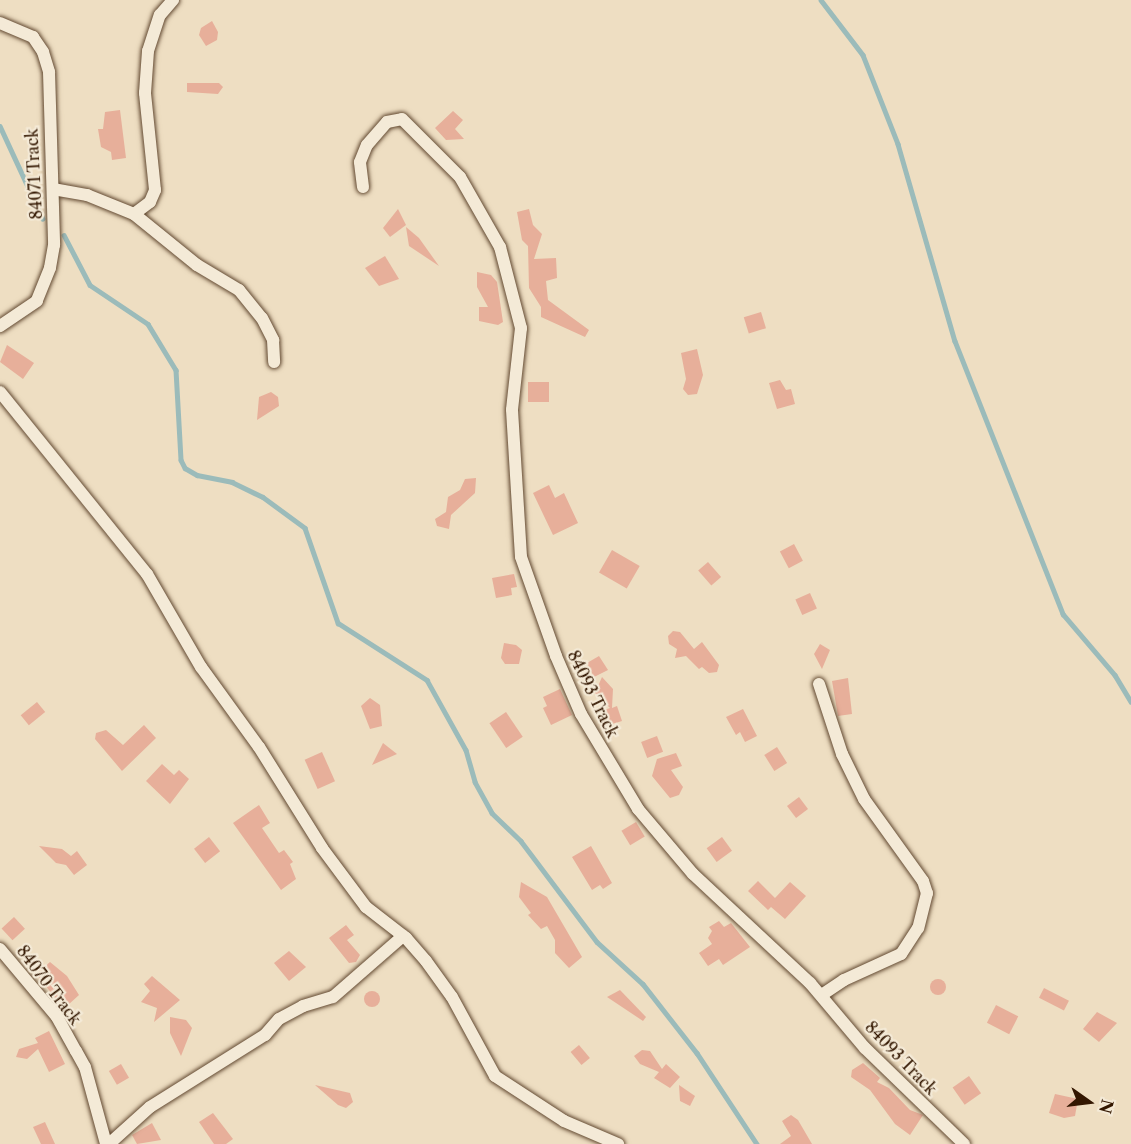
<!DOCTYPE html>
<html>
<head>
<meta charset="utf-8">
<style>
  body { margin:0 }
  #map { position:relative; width:1131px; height:1144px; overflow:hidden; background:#eedec2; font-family:"Libre Caslon Text",serif }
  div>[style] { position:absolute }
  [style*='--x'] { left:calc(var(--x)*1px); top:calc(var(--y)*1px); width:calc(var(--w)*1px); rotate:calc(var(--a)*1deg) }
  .stream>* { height:4.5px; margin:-2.25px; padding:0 2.25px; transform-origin:2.25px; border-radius:2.25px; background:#9bbbba }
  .building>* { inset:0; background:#e7af9a; transform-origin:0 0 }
  .round { border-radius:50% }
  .roads { filter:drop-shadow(0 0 2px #624931) drop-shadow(0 0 2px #624931) }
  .minor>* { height:12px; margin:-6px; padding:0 6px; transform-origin:6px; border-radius:6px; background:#f4ead7 }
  span { translate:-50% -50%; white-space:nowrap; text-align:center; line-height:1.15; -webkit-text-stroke:4.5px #f4ead7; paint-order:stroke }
  .street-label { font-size:16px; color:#331701 }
  .north { position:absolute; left:1059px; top:1072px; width:60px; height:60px; -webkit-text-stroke:4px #f4ead7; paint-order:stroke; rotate:104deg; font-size:16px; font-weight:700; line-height:24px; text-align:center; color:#331701 }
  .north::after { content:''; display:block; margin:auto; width:21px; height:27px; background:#331701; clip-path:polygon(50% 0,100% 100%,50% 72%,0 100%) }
</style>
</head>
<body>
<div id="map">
  <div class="stream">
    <div style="--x:821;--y:0;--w:69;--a:52.6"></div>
    <div style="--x:863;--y:55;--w:96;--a:68.5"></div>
    <div style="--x:898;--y:144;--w:205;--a:73.9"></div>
    <div style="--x:955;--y:341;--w:294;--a:68.4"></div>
    <div style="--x:1063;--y:614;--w:80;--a:49.6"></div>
    <div style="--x:1115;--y:675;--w:31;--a:59"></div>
    <div style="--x:0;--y:126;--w:102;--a:65.2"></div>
    <div style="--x:64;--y:235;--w:56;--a:62.5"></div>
    <div style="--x:90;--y:285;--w:70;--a:33.9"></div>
    <div style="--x:148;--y:324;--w:54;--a:58.7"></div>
    <div style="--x:176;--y:370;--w:90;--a:86.8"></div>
    <div style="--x:181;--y:460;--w:9;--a:63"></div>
    <div style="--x:185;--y:468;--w:14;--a:30"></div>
    <div style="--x:197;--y:475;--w:36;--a:11"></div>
    <div style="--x:232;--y:482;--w:34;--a:26"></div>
    <div style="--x:263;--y:497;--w:52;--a:36.4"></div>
    <div style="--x:305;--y:528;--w:101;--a:70.8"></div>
    <div style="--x:338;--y:623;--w:106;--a:32.6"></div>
    <div style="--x:427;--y:680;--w:80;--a:60.9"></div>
    <div style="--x:466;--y:750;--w:33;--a:74"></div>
    <div style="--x:475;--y:782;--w:35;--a:61"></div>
    <div style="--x:492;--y:813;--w:40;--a:44"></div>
    <div style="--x:521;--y:841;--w:126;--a:53"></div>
    <div style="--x:597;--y:942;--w:62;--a:42.4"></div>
    <div style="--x:643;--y:984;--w:88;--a:52"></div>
    <div style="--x:697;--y:1053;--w:109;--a:56.6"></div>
  </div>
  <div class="building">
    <div style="clip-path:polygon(212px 21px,218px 32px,217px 40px,206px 46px,199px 35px,201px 28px)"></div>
    <div style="clip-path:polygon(187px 83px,219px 83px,223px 87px,218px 94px,187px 92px)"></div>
    <div style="clip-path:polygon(120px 110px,126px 158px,112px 160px,111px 152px,101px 147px,98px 129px,103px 129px,105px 112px)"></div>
    <div style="clip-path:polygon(453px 111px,463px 120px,455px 129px,464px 139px,446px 140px,435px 128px)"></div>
    <div style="clip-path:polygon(398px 209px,406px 225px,390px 237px,383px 228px)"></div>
    <div style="clip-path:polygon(529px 209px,533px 225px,542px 234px,534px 259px,556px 258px,557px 278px,546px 281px,548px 300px,589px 330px,585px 337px,541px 317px,541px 307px,529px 288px,528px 246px,522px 240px,517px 212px)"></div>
    <div style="clip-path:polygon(406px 227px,419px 238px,439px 266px,409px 246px)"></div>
    <div style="clip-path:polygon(385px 256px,399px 279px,379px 286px,365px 268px)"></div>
    <div style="clip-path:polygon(477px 272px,491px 275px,497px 282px,503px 322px,498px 325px,479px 321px,479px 307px,488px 307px,477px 287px)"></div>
    <div style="left:761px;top:312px;width:17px;height:18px;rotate:73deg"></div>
    <div style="clip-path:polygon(7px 345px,34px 363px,23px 379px,0 362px)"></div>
    <div style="clip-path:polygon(697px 349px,703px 375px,697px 394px,688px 395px,683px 389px,686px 379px,681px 353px)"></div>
    <div style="clip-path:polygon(780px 380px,786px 390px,791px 389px,795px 404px,777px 409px,769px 383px)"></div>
    <div style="left:528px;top:382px;width:21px;height:20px"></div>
    <div style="clip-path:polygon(271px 392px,278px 397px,279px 406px,257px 420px,259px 397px)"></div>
    <div style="clip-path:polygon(476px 478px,475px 493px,451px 515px,449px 529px,437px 526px,435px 519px,446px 512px,448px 497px,460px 490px,465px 479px)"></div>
    <div style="clip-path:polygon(549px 485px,555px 498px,564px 493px,578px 523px,553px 535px,533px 493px)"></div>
    <div style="left:794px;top:544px;width:19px;height:16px;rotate:62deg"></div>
    <div style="left:612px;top:550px;width:32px;height:26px;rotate:30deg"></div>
    <div style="left:708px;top:562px;width:20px;height:13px;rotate:49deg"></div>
    <div style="clip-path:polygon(514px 574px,517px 587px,511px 588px,512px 595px,496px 598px,492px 578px)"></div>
    <div style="left:810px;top:593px;width:17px;height:16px;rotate:66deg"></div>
    <div style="clip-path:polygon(673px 631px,680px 632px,694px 649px,702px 642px,719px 665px,717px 672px,709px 673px,702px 667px,699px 669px,686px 656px,675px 658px,677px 649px,669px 644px,668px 636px)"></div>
    <div style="clip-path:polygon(504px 643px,516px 645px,522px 650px,519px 664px,505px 664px,501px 658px)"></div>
    <div style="clip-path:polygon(820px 644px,830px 650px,822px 669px,814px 654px)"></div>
    <div style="clip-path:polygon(599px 656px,608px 670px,594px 677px,587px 663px)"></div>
    <div style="clip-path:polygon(602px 677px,613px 689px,612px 708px,617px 706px,622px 721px,606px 726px,601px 711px,610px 708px,595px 693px)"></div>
    <div style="clip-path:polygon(848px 678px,852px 714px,838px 716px,832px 681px)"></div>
    <div style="clip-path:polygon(560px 689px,572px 715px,551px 725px,543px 708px,547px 706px,543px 697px)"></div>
    <div style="clip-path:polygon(370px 698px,380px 705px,382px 726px,370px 729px,361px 706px)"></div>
    <div style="left:37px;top:702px;width:13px;height:21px;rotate:51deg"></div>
    <div style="clip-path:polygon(743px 709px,757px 736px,745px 742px,740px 732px,736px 735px,726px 717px)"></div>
    <div style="left:506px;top:712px;width:30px;height:20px;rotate:56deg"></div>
    <div style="clip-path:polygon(144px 725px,156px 738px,122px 771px,95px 739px,96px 733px,106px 730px,123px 745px)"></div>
    <div style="left:657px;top:736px;width:17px;height:17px;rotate:69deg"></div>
    <div style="clip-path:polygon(383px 743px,397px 754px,372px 765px)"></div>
    <div style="left:777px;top:747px;width:19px;height:15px;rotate:58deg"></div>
    <div style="left:322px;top:752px;width:32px;height:19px;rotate:66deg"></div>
    <div style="clip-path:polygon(676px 753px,682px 766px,671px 770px,683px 787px,679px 795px,670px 798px,652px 776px,657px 759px)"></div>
    <div style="clip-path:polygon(162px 764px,174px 775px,179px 770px,189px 779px,170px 804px,146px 781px)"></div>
    <div style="left:799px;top:797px;width:15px;height:15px;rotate:53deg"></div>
    <div style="clip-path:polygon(259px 805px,270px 823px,262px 828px,279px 853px,284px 850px,293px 862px,290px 864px,296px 879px,281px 890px,233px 823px)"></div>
    <div style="left:636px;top:822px;width:17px;height:17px;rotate:59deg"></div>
    <div style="left:209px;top:837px;width:18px;height:19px;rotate:52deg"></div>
    <div style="left:722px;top:837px;width:17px;height:19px;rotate:54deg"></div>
    <div style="clip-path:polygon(39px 846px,62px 849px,71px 856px,77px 851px,87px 865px,74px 875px,66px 865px,56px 863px)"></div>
    <div style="clip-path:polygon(591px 846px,612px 883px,603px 889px,600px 885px,592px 890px,572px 857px)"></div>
    <div style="clip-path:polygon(758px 881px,775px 898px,790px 882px,806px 896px,785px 919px,771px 907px,768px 910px,748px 891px)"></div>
    <div style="clip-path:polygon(521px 882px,547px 897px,582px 957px,569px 968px,555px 953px,555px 940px,547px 926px,541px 929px,528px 915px,531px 913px,519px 897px)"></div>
    <div style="left:14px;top:917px;width:16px;height:17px;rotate:47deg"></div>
    <div style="clip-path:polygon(719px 921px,724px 927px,731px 923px,750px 947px,723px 965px,719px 959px,708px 966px,699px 953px,712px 944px,708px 938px,712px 931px,709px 927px)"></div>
    <div style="clip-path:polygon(346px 925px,354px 935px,347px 940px,360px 955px,356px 962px,349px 963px,329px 938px)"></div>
    <div style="clip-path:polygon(289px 951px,306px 967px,289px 981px,274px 963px)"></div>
    <div style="clip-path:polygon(50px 962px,67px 976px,79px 995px,68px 1005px,61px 997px,57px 1000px,36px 974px)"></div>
    <div style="clip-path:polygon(152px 976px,180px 1000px,154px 1022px,157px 1008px,141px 1002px,150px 991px,144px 984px)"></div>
    <div class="round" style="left:930px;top:979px;width:16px;height:16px"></div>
    <div style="left:1044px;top:988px;width:28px;height:11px;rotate:27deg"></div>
    <div style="clip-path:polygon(620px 990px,646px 1017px,643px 1021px,607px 997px)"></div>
    <div class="round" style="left:364px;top:991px;width:16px;height:16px"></div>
    <div style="left:996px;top:1005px;width:25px;height:20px;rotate:27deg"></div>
    <div style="clip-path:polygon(1097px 1012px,1117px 1023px,1099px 1042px,1083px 1029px)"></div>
    <div style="clip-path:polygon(170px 1017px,186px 1020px,192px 1028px,181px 1056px,170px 1033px)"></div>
    <div style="clip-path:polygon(49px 1031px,65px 1064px,49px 1072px,38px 1049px,27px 1059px,16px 1057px,19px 1049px,38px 1043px,35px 1038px)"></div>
    <div style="left:579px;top:1045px;width:17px;height:11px;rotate:50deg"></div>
    <div style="clip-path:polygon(642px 1050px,650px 1051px,662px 1069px,666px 1064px,680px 1077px,670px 1088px,654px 1078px,659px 1072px,640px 1064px,634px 1056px)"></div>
    <div style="clip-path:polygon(863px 1063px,880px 1078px,877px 1082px,889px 1088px,910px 1110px,923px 1115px,910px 1135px,895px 1124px,870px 1090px,851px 1077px,852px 1070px)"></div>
    <div style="left:121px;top:1064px;width:16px;height:14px;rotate:60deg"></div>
    <div style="left:969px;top:1076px;width:21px;height:20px;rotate:55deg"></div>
    <div style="clip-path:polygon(315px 1085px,350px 1093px,353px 1102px,346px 1108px,338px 1105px)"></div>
    <div style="clip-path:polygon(679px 1085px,695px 1096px,690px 1106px,680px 1101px)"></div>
    <div style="clip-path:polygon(1055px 1094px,1078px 1099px,1075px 1116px,1064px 1118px,1049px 1113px)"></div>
    <div style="clip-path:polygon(213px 1113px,233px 1139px,226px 1144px,214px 1144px,199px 1122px)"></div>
    <div style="clip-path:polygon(791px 1115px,798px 1120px,812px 1144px,780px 1144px,791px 1136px,782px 1121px)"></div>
    <div style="clip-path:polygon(45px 1122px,55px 1144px,41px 1144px,33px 1127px)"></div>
    <div style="clip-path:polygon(152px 1123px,161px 1140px,137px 1144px,132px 1135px)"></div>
  </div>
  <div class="roads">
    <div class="minor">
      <div style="--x:0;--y:23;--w:36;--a:23"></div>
      <div style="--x:33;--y:37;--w:18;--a:56"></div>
      <div style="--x:43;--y:52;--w:21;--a:73"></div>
      <div style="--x:49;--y:72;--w:173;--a:88.3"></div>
      <div style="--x:54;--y:245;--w:23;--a:100"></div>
      <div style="--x:50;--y:268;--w:35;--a:112"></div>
      <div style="--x:37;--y:301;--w:45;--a:146"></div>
      <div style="--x:363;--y:187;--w:25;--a:-97"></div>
      <div style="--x:360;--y:162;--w:18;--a:-68"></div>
      <div style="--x:367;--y:145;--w:30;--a:-49"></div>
      <div style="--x:387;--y:122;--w:15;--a:-11"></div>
      <div style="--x:402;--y:119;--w:82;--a:45"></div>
      <div style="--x:460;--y:177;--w:81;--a:60.3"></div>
      <div style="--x:500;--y:247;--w:84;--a:75.5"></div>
      <div style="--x:521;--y:328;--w:82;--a:96.3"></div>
      <div style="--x:512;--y:410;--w:147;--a:86.5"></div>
      <div style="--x:521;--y:557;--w:105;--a:70.5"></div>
      <div style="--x:556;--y:656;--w:63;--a:66.7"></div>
      <div style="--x:581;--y:714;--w:111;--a:59"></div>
      <div style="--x:638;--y:809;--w:85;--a:49.8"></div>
      <div style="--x:693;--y:874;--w:160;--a:43"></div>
      <div style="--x:810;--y:983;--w:85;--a:49.8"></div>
      <div style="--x:865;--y:1048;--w:138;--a:44.1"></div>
      <div style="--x:53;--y:189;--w:35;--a:10"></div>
      <div style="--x:87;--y:195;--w:51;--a:22"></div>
      <div style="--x:134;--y:214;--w:81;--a:39"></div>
      <div style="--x:197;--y:265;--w:49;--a:30.8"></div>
      <div style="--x:239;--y:290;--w:36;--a:51"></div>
      <div style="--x:262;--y:318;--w:25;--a:63"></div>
      <div style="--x:273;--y:340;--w:22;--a:87"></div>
      <div style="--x:134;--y:214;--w:20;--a:-37"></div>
      <div style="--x:150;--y:202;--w:13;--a:-67"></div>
      <div style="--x:155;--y:190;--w:98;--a:-95.9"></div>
      <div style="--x:145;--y:93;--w:42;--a:-85.9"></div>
      <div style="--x:148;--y:51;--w:38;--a:-72"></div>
      <div style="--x:160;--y:15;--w:20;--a:-49"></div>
      <div style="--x:0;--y:392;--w:234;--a:51.1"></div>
      <div style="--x:147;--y:574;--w:108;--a:59.9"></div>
      <div style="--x:201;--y:667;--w:99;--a:54.1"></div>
      <div style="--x:259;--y:747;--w:119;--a:58"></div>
      <div style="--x:322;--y:848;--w:74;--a:53.3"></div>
      <div style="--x:366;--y:907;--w:51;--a:37.8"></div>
      <div style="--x:406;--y:938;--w:30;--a:49"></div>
      <div style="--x:426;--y:961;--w:44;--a:54.2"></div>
      <div style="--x:452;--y:997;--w:90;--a:61.4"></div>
      <div style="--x:495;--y:1076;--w:82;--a:33.1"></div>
      <div style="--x:564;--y:1121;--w:59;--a:23.1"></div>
      <div style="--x:819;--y:684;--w:74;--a:71.8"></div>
      <div style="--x:842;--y:754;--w:50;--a:63.9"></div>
      <div style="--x:864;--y:799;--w:101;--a:54.3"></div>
      <div style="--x:923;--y:881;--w:13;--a:72"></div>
      <div style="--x:927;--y:893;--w:36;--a:104"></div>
      <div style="--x:918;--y:928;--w:31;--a:123"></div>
      <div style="--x:901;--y:954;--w:63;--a:155.5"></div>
      <div style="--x:844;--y:980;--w:27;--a:146"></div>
      <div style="--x:0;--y:949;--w:89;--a:50"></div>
      <div style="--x:57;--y:1017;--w:39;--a:61"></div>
      <div style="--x:76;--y:1051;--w:18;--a:61"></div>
      <div style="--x:85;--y:1067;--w:80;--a:74.7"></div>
      <div style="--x:109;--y:1144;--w:55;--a:-42.1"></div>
      <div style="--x:150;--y:1107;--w:136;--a:-32.1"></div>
      <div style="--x:265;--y:1035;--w:21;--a:-49"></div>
      <div style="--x:279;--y:1019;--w:27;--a:-28"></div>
      <div style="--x:303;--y:1006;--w:31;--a:-17"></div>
      <div style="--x:333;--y:997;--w:93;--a:-41.1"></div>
    </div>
  </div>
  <div class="street-label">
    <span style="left:34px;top:174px;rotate:-93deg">84071 Track</span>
    <span style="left:593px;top:694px;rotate:64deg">84093 Track</span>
    <span style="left:49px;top:985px;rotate:53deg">84070 Track</span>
    <span style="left:901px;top:1058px;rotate:46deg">84093 Track</span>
  </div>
  <div class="north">N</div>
</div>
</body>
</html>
